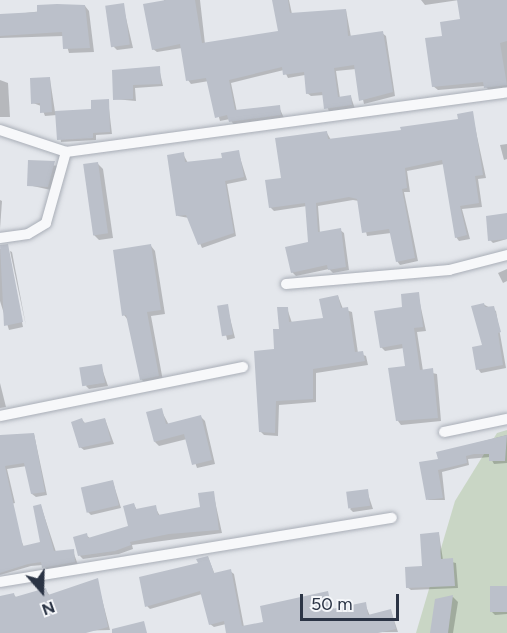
<!DOCTYPE html>
<html>
<head>
<meta charset="utf-8">
<style>
  body { margin:0 }
  #map { position:relative; width:507px; height:633px; overflow:hidden; background:#e4e7ec; font-family:Figtree,sans-serif }
  div>[style] { position:absolute }
  [style*='--x'] { left:calc(var(--x)*1px); top:calc(var(--y)*1px); width:calc(var(--w)*1px); rotate:calc(var(--a)*1deg) }
  .green>* { inset:0; background:#c9d6c5 }
  .shadow>* { inset:0; background:#0003; transform-origin:0 0 }
  .building>* { inset:0; background:#bbc0ca; transform-origin:0 0 }
  .roads { filter:drop-shadow(0 0 2px #a9aeb7) drop-shadow(0 0 2px #a9aeb7) }
  .minor>* { height:10px; margin:-5px; padding:0 5px; transform-origin:5px; border-radius:5px; background:#f7f8fa }
  span { translate:-50% -50%; white-space:nowrap; text-align:center; line-height:1.15; -webkit-text-stroke:5px #f4f6f9; paint-order:stroke }
  .north { position:absolute; left:12px; top:561px; width:60px; height:60px; -webkit-text-stroke:4px #f4f6f9; paint-order:stroke; rotate:160deg; font-size:16px; font-weight:700; line-height:24px; text-align:center; color:#2b3445 }
  .north::after { content:''; display:block; margin:auto; width:21px; height:27px; background:#2b3445; clip-path:polygon(50% 0,100% 100%,50% 72%,0 100%) }
  .scale { position:absolute; left:300px; top:594px; width:99px; height:27px; box-sizing:border-box; border:3px solid #2b3445; border-top:0; padding-left:8px; font-size:18px; line-height:21px; white-space:nowrap; color:#2b3445; -webkit-text-stroke:4px #f4f6f9; paint-order:stroke }
</style>
</head>
<body>
<div id="map">
  <div class="green">
    <div style="clip-path:polygon(507px 430px,507px 633px,416px 633px,455px 501px,497px 433px)"></div>
  </div>
  <div class="shadow">
    <div style="clip-path:polygon(164px 0,200px 0,205px 44px,279px 32px,274px 0,289px 0,292px 14px,346px 10px,351px 37px,382px 33px,386px 36px,395px 96px,364px 104px,356px 69px,336px 71px,340px 98px,351px 97px,355px 109px,329px 112px,324px 95px,311px 96px,307px 93px,305px 75px,288px 78px,284px 70px,231px 83px,237px 112px,279px 107px,284px 118px,234px 125px,230px 119px,220px 121px,209px 81px,191px 84px,188px 80px,182px 48px,157px 52px,153px 49px)"></div>
    <div style="clip-path:polygon(421px 0,507px 0,507px 90px,490px 91px,485px 86px,438px 90px,433px 86px,444px 37px,461px 20px,459px 0,425px 5px)"></div>
    <div style="clip-path:polygon(123px 5px,133px 48px,117px 50px,114px 47px)"></div>
    <div style="clip-path:polygon(85px 6px,89px 11px,94px 52px,69px 53px,64px 36px,0 38px,0 16px)"></div>
    <div style="clip-path:polygon(159px 68px,163px 86px,135px 88px,136px 101px,114px 99px,113px 71px)"></div>
    <div style="clip-path:polygon(50px 79px,55px 112px,93px 110px,108px 100px,112px 134px,96px 135px,96px 140px,61px 142px,57px 115px,45px 116px,41px 106px,33px 103px)"></div>
    <div style="clip-path:polygon(0 80px,8px 83px,10px 117px,0 117px)"></div>
    <div style="clip-path:polygon(472px 113px,486px 178px,478px 179px,482px 207px,462px 209px,470px 239px,459px 241px,456px 237px,444px 164px,407px 171px,410px 192px,404px 192px,418px 261px,400px 265px,397px 261px,391px 233px,367px 236px,359px 201px,353px 200px,318px 206px,320px 233px,340px 230px,344px 233px,349px 270px,333px 273px,329px 269px,296px 276px,292px 272px,309px 243px,307px 206px,274px 211px,270px 207px,282px 179px,327px 133px,331px 140px,403px 132px,459px 120px)"></div>
    <div style="clip-path:polygon(507px 144px,507px 159px,504px 160px,500px 145px)"></div>
    <div style="clip-path:polygon(238px 151px,247px 180px,227px 184px,236px 236px,202px 248px,189px 218px,178px 216px,183px 154px,188px 163px,224px 159px)"></div>
    <div style="clip-path:polygon(29px 162px,58px 166px,51px 190px,28px 185px)"></div>
    <div style="clip-path:polygon(98px 164px,103px 169px,113px 238px,99px 240px,94px 235px)"></div>
    <div style="clip-path:polygon(0 200px,2px 201px,0 229px)"></div>
    <div style="clip-path:polygon(507px 215px,507px 239px,493px 243px,490px 240px)"></div>
    <div style="clip-path:polygon(151px 246px,155px 251px,165px 314px,151px 316px,163px 381px,146px 384px,141px 379px,128px 320px,124px 315px)"></div>
    <div style="clip-path:polygon(7px 248px,23px 327px,9px 330px,0 301px,0 249px)"></div>
    <div style="clip-path:polygon(10px 251px,12px 252px,26px 326px)"></div>
    <div style="clip-path:polygon(507px 269px,507px 281px,503px 283px,498px 273px)"></div>
    <div style="clip-path:polygon(418px 294px,426px 331px,417px 332px,423px 371px,437px 374px,441px 421px,401px 425px,398px 421px,407px 367px,404px 348px,385px 351px,381px 347px,404px 308px)"></div>
    <div style="clip-path:polygon(338px 296px,343px 309px,352px 312px,358px 353px,366px 356px,368px 365px,316px 373px,316px 402px,279px 405px,278px 436px,264px 435px,260px 431px,287px 308px,292px 323px,325px 319px)"></div>
    <div style="clip-path:polygon(483px 304px,496px 311px,506px 368px,481px 373px,478px 369px,484px 346px)"></div>
    <div style="left:227px;top:306px;width:33px;height:8px;rotate:76deg"></div>
    <div style="clip-path:polygon(101px 366px,108px 386px,89px 389px,86px 386px)"></div>
    <div style="clip-path:polygon(0 383px,6px 407px,0 408px)"></div>
    <div style="clip-path:polygon(161px 410px,169px 425px,201px 417px,205px 421px,215px 464px,197px 468px,187px 439px,159px 446px,155px 442px)"></div>
    <div style="clip-path:polygon(105px 419px,114px 444px,84px 450px,80px 447px,82px 420px,86px 424px)"></div>
    <div style="clip-path:polygon(34px 434px,47px 495px,36px 497px,32px 494px,27px 466px,7px 469px,15px 503px,0 507px,0 439px)"></div>
    <div style="clip-path:polygon(507px 435px,507px 463px,494px 464px,490px 457px,468px 459px,469px 465px,442px 472px,445px 500px,428px 500px,439px 460px,438px 453px)"></div>
    <div style="clip-path:polygon(113px 482px,121px 508px,91px 515px,88px 512px)"></div>
    <div style="clip-path:polygon(367px 491px,373px 509px,353px 512px,350px 509px)"></div>
    <div style="clip-path:polygon(213px 492px,222px 533px,132px 545px,133px 549px,119px 554px,83px 559px,80px 556px,86px 535px,91px 539px,130px 527px,134px 505px,137px 510px,155px 507px,160px 516px,201px 508px)"></div>
    <div style="clip-path:polygon(41px 506px,56px 552px,73px 551px,78px 565px,47px 570px,43px 565px,31px 566px,0 575px,0 542px,20px 538px,24px 547px,42px 543px)"></div>
    <div style="clip-path:polygon(439px 534px,443px 560px,456px 563px,458px 588px,411px 590px,407px 587px,424px 568px)"></div>
    <div style="clip-path:polygon(208px 557px,215px 575px,230px 571px,234px 574px,244px 627px,265px 623px,327px 593px,334px 610px,365px 604px,370px 616px,391px 611px,398px 632px,228px 633px,226px 624px,214px 627px,210px 624px,202px 594px,150px 609px,147px 606px)"></div>
    <div style="clip-path:polygon(97px 580px,110px 630px,0 633px,0 614px,14px 595px,17px 598px,46px 590px,50px 596px)"></div>
    <div style="clip-path:polygon(507px 587px,507px 614px,495px 615px,492px 612px)"></div>
    <div style="clip-path:polygon(453px 597px,458px 602px,453px 633px,432px 633px,437px 601px)"></div>
  </div>
  <div class="building">
    <div style="clip-path:polygon(166px 0,195px 0,202px 43px,278px 31px,272px 0,288px 0,290px 13px,346px 9px,348px 36px,383px 31px,393px 92px,359px 101px,354px 65px,334px 68px,338px 97px,351px 95px,352px 105px,324px 109px,322px 92px,306px 94px,304px 72px,283px 75px,282px 67px,229px 80px,235px 110px,280px 105px,281px 115px,229px 122px,227px 115px,215px 118px,206px 78px,186px 81px,180px 44px,152px 50px,143px 4px)"></div>
    <div style="clip-path:polygon(457px 0,507px 0,507px 41px,500px 43px,507px 85px,484px 88px,483px 82px,432px 87px,425px 38px,442px 36px,440px 22px,460px 19px)"></div>
    <div style="left:124px;top:3px;width:42px;height:19px;rotate:82deg"></div>
    <div style="clip-path:polygon(57px 4px,85px 5px,90px 48px,63px 49px,62px 32px,0 36px,0 14px,37px 12px,37px 5px)"></div>
    <div style="clip-path:polygon(160px 66px,161px 84px,133px 85px,133px 99px,113px 100px,112px 70px)"></div>
    <div style="clip-path:polygon(50px 77px,52px 112px,40px 113px,40px 103px,31px 104px,30px 78px)"></div>
    <div style="clip-path:polygon(109px 99px,110px 132px,93px 133px,93px 138px,57px 140px,55px 111px,91px 109px,91px 100px)"></div>
    <div style="clip-path:polygon(473px 111px,483px 175px,475px 176px,479px 203px,460px 206px,467px 235px,455px 238px,442px 160px,405px 168px,407px 188px,402px 189px,415px 258px,396px 262px,389px 229px,362px 233px,357px 199px,349px 197px,316px 203px,318px 232px,341px 228px,346px 267px,328px 270px,327px 265px,291px 273px,285px 247px,308px 242px,305px 203px,269px 208px,265px 180px,281px 178px,275px 138px,327px 131px,328px 139px,401px 130px,400px 127px,458px 119px,457px 114px)"></div>
    <div style="clip-path:polygon(239px 150px,244px 177px,225px 181px,234px 233px,198px 245px,186px 215px,176px 216px,167px 155px,184px 152px,185px 162px,222px 158px,221px 153px)"></div>
    <div style="clip-path:polygon(28px 160px,55px 161px,48px 187px,27px 186px)"></div>
    <div style="left:98px;top:162px;width:72px;height:15px;rotate:82deg"></div>
    <div style="clip-path:polygon(507px 213px,507px 239px,488px 241px,486px 216px)"></div>
    <div style="clip-path:polygon(8px 244px,23px 322px,4px 326px,0 245px)"></div>
    <div style="clip-path:polygon(151px 244px,161px 310px,147px 312px,159px 376px,140px 380px,126px 315px,122px 316px,113px 250px)"></div>
    <div style="clip-path:polygon(419px 292px,423px 327px,414px 328px,420px 370px,433px 368px,438px 418px,396px 421px,388px 368px,405px 366px,402px 344px,380px 348px,374px 311px,402px 307px,401px 294px)"></div>
    <div style="clip-path:polygon(338px 295px,341px 308px,348px 307px,355px 352px,363px 351px,365px 361px,313px 369px,313px 399px,276px 401px,275px 433px,259px 432px,254px 351px,274px 349px,273px 329px,279px 329px,277px 307px,288px 307px,289px 322px,323px 318px,319px 299px)"></div>
    <div style="clip-path:polygon(484px 303px,485px 307px,494px 306px,501px 332px,498px 333px,503px 365px,476px 370px,472px 347px,482px 345px,471px 306px)"></div>
    <div style="left:228px;top:304px;width:31px;height:11px;rotate:81deg"></div>
    <div style="left:102px;top:364px;width:19px;height:23px;rotate:81deg"></div>
    <div style="clip-path:polygon(162px 408px,166px 424px,201px 415px,212px 460px,192px 465px,184px 434px,154px 442px,146px 412px)"></div>
    <div style="clip-path:polygon(82px 418px,84px 423px,105px 418px,111px 441px,79px 448px,71px 422px)"></div>
    <div style="clip-path:polygon(34px 433px,45px 492px,31px 494px,24px 463px,5px 466px,23px 546px,40px 542px,33px 506px,41px 504px,54px 551px,74px 549px,75px 562px,42px 568px,41px 562px,28px 564px,0 573px,0 435px)"></div>
    <div style="clip-path:polygon(507px 435px,505px 461px,489px 461px,489px 454px,474px 454px,466px 456px,467px 463px,438px 470px,443px 498px,426px 500px,419px 462px,438px 459px,436px 452px)"></div>
    <div style="left:113px;top:480px;width:26px;height:33px;rotate:77deg"></div>
    <div style="left:368px;top:489px;width:17px;height:22px;rotate:83deg"></div>
    <div style="clip-path:polygon(214px 491px,219px 530px,169px 534px,130px 542px,131px 545px,115px 551px,78px 556px,73px 537px,87px 533px,88px 538px,128px 526px,123px 506px,134px 503px,136px 509px,156px 505px,158px 515px,200px 507px,198px 493px)"></div>
    <div style="clip-path:polygon(439px 532px,441px 559px,453px 558px,455px 586px,406px 588px,405px 567px,422px 566px,420px 534px)"></div>
    <div style="clip-path:polygon(208px 556px,214px 573px,231px 569px,242px 626px,263px 622px,260px 606px,328px 591px,332px 609px,366px 602px,368px 615px,391px 609px,396px 629px,378px 633px,226px 633px,224px 621px,209px 625px,200px 591px,145px 607px,139px 577px,198px 563px,196px 559px)"></div>
    <div style="clip-path:polygon(98px 578px,108px 627px,86px 633px,0 633px,0 596px,14px 593px,15px 597px,46px 588px,48px 595px)"></div>
    <div style="left:490px;top:586px;width:17px;height:26px"></div>
    <div style="clip-path:polygon(453px 595px,448px 633px,430px 633px,435px 599px)"></div>
    <div style="clip-path:polygon(144px 621px,147px 633px,112px 633px,112px 629px)"></div>
  </div>
  <div class="roads">
    <div class="minor">
      <div style="--x:0;--y:130;--w:70;--a:18.4"></div>
      <div style="--x:66;--y:152;--w:445;--a:-7.7"></div>
      <div style="--x:0;--y:238;--w:28;--a:-8"></div>
      <div style="--x:28;--y:234;--w:21;--a:-31"></div>
      <div style="--x:46;--y:223;--w:74;--a:-74.3"></div>
      <div style="--x:286;--y:284;--w:164;--a:-4.9"></div>
      <div style="--x:449;--y:270;--w:60;--a:-14.5"></div>
      <div style="--x:0;--y:416;--w:248;--a:-11.4"></div>
      <div style="--x:444;--y:432;--w:64;--a:-11.7"></div>
      <div style="--x:0;--y:582;--w:397;--a:-9.3"></div>
    </div>
  </div>
  <div class="north">N</div>
  <div class="scale">50 m</div>
</div>
</body>
</html>
